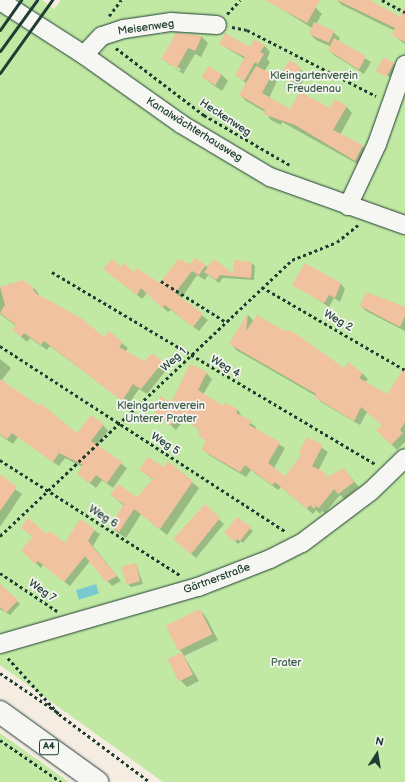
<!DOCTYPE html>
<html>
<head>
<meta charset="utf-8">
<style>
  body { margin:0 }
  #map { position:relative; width:405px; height:782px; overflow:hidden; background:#f5ece2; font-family:"Balsamiq Sans",sans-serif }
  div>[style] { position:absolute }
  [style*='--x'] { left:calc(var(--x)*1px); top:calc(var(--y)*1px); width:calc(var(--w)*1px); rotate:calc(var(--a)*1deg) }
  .green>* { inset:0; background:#c1e9a4 }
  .water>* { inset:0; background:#79cacf; transform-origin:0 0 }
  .shadow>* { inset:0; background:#0003; transform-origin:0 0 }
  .building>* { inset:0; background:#f1c2a0; transform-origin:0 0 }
  .path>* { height:2.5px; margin-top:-1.25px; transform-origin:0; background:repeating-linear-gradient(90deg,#1f3d34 0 3px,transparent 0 6px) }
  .roads { filter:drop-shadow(0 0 1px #1f3d34) drop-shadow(0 0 1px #1f3d34) }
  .minor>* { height:18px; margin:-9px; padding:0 9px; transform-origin:9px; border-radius:9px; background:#f6f6f2 }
  .highway>* { height:22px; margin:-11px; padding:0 11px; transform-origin:11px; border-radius:11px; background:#f6f6f2 }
  .rail>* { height:3px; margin:-1.5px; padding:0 1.5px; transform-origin:1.5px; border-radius:1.5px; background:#1f3d34 }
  span { translate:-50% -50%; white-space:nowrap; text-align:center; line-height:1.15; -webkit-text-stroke:3.5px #f6f6f2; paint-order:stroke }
  .shield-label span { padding:1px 3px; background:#f6f6f2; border:1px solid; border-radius:3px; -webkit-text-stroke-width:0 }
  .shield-label { font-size:10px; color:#1f3d34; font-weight:700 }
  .street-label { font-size:11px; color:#1f3d34 }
  .park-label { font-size:11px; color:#3f5f4a }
  .north { position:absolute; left:357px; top:734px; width:40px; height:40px; -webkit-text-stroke:3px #f6f6f2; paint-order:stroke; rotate:12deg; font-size:11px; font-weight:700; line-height:16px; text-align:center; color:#1f3d34 }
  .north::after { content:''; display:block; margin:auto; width:14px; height:18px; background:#1f3d34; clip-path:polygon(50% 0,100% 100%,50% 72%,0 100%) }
</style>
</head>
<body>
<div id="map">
  <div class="green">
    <div style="clip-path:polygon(0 0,42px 0,54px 9px,61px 0,405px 0,405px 782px,163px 782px,0 665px)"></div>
    <div style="clip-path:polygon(0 733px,69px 782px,0 782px)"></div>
  </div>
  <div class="water">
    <div style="left:96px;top:584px;width:10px;height:21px;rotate:73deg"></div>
  </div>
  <div class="shadow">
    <div style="clip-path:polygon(267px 0,298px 0,316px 8px,322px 14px,316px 24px,333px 32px,340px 38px,338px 42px,371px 62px,364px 74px,334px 55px,329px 50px,331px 47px,316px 40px,310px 34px,312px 28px)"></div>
    <div style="clip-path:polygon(337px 0,367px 0,405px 21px,405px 44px,393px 35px,395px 31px,342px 5px)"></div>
    <div style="clip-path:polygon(evenodd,176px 34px,202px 37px,208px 43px,201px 57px,195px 54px,183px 74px,162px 59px,176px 34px,168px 62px,181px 69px,180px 71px,168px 64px,168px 62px)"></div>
    <div style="clip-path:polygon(220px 44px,251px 48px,264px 45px,270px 52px,267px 59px,270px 62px,264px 72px,277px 81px,269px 98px,291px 110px,330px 110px,346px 106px,352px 113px,340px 135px,362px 146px,369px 152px,361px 166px,282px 122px,281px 125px,271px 120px,265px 112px,246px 101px,240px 95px,247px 84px,236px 75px,245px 59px)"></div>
    <div style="left:384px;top:58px;width:15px;height:13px;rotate:32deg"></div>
    <div style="left:290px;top:62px;width:22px;height:15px;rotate:36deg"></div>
    <div style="clip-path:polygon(221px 74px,228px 81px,222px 91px,202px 77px)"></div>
    <div style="clip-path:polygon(252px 263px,255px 266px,254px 280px,223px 278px,219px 283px,208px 275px,205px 280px,197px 275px,181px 299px,208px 320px,199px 331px,171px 310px,168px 312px,147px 293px,142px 299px,104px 269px,121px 268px,160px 284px,191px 266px,205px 266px,234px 275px)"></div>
    <div style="clip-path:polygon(23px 281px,34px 288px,39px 294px,38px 296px,104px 339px,122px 343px,128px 348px,125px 352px,145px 363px,153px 354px,168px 368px,147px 394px,139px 389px,128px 405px,50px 346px,47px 350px,30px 338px,27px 342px,13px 330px,16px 326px,0 314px,0 287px)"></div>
    <div style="clip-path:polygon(294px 284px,341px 284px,345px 289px,340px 302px,334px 298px,329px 307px)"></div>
    <div style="clip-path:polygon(361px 306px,405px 307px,405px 331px,366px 311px)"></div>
    <div style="clip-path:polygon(248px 315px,253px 320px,252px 324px,344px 369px,362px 373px,368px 379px,365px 383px,387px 395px,405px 384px,405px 442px,397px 450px,378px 430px,383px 425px,367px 412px,360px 425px,321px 402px,316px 396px,236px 350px,231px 344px)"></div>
    <div style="clip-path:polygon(0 359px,11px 368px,1px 381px,78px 435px,103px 425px,108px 431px,97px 446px,127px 468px,113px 488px,102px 480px,96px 488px,78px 474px,83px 467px,65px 458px,59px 466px,18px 437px,13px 444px,0 435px)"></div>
    <div style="clip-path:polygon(206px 373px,212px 379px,203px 395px,224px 407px,226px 404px,238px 410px,242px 417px,256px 427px,255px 430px,285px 448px,274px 468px,285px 477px,303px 455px,308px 438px,328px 452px,318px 471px,325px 475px,323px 484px,327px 476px,328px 478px,344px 469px,359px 487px,344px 499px,340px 495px,325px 513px,322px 511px,320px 514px,316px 510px,313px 514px,281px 487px,278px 490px,251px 470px,246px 477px,209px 455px,203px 449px,207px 442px,199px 435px,201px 432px,185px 419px,176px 430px,158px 414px)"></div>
    <div style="clip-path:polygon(168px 463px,199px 488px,167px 535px,141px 514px,126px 538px,118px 533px,111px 526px,124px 506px,112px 495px,137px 498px,153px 480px,141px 470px,164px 468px)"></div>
    <div style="clip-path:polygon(0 479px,22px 494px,0 527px)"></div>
    <div style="clip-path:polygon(205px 506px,224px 524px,196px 558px,179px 543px)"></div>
    <div style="clip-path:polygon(238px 518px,253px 531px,243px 543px,241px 541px,238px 544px,229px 536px)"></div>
    <div style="clip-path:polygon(80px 521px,100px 534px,93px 546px,121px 581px,112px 586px,90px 561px,70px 586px,43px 565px,41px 568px,22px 550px,34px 538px,22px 528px,48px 535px,65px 545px)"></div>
    <div style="clip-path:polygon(136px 564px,143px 584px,131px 587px,128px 584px)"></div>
    <div style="clip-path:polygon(0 584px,20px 604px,10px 615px,0 609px)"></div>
    <div style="clip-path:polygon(200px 610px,206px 617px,218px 640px,184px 656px,199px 681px,187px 687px,181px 681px,182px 653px,179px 649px)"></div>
  </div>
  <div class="building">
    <div style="clip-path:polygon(265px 0,320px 0,307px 23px)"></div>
    <div style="clip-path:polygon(337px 0,370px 0,400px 17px,405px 6px,405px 42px,391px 35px,395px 28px)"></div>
    <div style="left:314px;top:22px;width:22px;height:13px;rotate:24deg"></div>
    <div style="clip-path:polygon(176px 33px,202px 36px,195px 51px,188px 48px,177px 68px,161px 59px)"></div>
    <div style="clip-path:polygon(225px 33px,250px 47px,254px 39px,265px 45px,260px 52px,264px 54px,258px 64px,255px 62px,244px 81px,235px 75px,245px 57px,219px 44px)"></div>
    <div style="clip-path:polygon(334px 38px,366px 56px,359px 70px,328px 50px)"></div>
    <div style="left:384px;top:57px;width:12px;height:16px;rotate:31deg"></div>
    <div style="left:290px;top:60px;width:14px;height:17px;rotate:34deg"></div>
    <div style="left:208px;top:66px;width:16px;height:13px;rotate:30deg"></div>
    <div style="clip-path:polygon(256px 66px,272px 74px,262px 93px,290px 109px,300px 92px,330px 108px,335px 99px,347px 106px,333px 130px,363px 145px,355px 161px,295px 125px,263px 114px,265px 110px,239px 95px)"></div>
    <div style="clip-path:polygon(195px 258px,206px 265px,199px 275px,192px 271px,175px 293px,203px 314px,193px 327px,165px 305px,162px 308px,141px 288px,137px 295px,103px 269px,112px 259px,121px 267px,124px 263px,134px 272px,136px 268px,160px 283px,178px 259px,190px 264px)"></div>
    <div style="clip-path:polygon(214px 259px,233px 273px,234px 260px,252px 262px,251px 278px,220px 275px,216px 280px,204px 272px)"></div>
    <div style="clip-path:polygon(305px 263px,341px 283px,335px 298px,329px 295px,324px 303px,292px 285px)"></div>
    <div style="clip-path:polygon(23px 280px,34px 288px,33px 290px,37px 294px,81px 318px,104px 337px,109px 331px,123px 342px,119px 347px,144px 361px,153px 353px,163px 362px,141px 389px,133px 384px,122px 401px,44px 341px,41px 345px,24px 333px,21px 337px,12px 330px,16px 325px,0 313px,5px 305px,0 287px)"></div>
    <div style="clip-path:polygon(366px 292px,405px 307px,405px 316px,400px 327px,360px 306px)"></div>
    <div style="clip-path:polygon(248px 313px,246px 331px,257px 315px,283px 330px,292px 331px,344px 368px,348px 362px,363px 373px,359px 378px,387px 394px,405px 367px,405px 422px,400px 430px,403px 433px,391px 445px,376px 430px,382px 425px,361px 407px,354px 421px,314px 397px,316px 394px,229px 344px)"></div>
    <div style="clip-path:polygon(190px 364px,207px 372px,198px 390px,224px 406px,225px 403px,238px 409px,236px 413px,252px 421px,249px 425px,280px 442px,268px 463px,285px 476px,302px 454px,299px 452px,307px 437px,323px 445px,312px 466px,327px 474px,324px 479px,344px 468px,354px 482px,338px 494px,334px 489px,319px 508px,316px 506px,314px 509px,310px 505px,307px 509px,275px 482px,272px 485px,245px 465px,240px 472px,202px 450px,206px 441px,198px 435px,200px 431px,179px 415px,170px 426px,152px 409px,161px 396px,171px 403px)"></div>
    <div style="clip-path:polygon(0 379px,38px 405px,40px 403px,77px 433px,91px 415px,104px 424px,91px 441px,122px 462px,107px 483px,96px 475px,90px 483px,77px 474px,83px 465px,59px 453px,53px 462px,12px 433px,7px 439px,0 434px)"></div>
    <div style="clip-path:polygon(148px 457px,164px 467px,168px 461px,193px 481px,160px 529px,134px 509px,119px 532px,110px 526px,124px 504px,110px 495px,118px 484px,137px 497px,153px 479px,139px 470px)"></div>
    <div style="clip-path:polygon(0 474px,17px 487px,0 511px)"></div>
    <div style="clip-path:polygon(205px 504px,220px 518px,191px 554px,173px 539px)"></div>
    <div style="clip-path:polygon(237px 517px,251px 527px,240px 541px,237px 539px,235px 542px,224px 533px)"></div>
    <div style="clip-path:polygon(28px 518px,47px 534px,50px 531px,65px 543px,80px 519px,95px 529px,88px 541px,117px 576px,106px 582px,85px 556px,64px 582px,38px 561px,35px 564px,21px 550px,33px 537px,21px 528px)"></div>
    <div style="clip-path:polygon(136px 563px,140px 581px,127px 585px,121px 567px)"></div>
    <div style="clip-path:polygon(0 584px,18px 600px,6px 613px,0 607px)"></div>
    <div style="left:200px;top:609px;width:28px;height:38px;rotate:64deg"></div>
    <div style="left:182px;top:652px;width:25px;height:16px;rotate:64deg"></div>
  </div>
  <div class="path">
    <div style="--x:382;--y:0;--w:26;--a:28"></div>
    <div style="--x:227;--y:14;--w:19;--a:-47"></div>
    <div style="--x:109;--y:16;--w:20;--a:-53"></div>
    <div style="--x:232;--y:27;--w:15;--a:11"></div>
    <div style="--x:247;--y:30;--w:145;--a:27.1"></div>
    <div style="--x:116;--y:48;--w:111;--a:37.3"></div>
    <div style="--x:204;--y:115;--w:99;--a:30.2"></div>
    <div style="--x:52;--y:272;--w:376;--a:30.7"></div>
    <div style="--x:161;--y:281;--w:77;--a:32.2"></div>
    <div style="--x:262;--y:287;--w:165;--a:30.1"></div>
    <div style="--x:0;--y:346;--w:341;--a:33"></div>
    <div style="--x:0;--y:460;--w:214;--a:32.6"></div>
    <div style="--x:0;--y:536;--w:402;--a:-43.4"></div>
    <div style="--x:292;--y:260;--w:48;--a:-21.8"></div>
    <div style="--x:337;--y:242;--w:27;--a:-39"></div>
    <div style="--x:0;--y:573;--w:69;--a:33.7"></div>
    <div style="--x:8;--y:658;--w:76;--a:47.7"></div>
    <div style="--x:59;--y:714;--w:114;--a:36.8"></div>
    <div style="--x:0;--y:673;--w:68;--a:34.2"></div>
    <div style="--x:0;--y:740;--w:74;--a:34.5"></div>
  </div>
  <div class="roads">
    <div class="minor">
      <div style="--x:0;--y:1;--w:100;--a:32.7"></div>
      <div style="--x:84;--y:55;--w:119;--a:35.4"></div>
      <div style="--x:181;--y:124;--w:104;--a:30.8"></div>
      <div style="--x:270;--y:177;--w:143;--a:19.6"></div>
      <div style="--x:84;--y:55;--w:26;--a:-47"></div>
      <div style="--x:102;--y:36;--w:23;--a:-18"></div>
      <div style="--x:124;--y:29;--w:48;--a:-8.5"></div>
      <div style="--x:171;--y:22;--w:46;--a:3.7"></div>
      <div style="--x:348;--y:206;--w:68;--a:-64.9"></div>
      <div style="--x:377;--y:144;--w:84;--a:-70.5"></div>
      <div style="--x:0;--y:644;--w:206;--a:-16.1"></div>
      <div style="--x:198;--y:587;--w:77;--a:-21.3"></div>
      <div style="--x:270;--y:559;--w:36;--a:-27"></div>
      <div style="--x:302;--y:543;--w:86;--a:-37"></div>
      <div style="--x:371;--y:491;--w:47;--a:-44.1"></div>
    </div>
    <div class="highway">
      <div style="--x:0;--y:712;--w:120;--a:35.8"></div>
    </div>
  </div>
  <div class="rail">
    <div style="--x:0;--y:30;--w:37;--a:-55"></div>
    <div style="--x:0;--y:51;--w:63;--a:-54"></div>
    <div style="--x:0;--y:73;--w:90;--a:-54.5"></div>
  </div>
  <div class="shield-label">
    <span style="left:49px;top:747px">A4</span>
  </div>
  <div class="street-label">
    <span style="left:146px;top:28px;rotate:-8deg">Meisenweg</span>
    <span style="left:225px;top:118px;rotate:33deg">Heckenweg</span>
    <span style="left:194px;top:130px;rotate:32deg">Kanalwächterhausweg</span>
    <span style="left:338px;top:321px;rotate:30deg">Weg 2</span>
    <span style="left:174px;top:360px;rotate:-43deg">Weg 1</span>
    <span style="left:225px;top:367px;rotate:30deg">Weg 4</span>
    <span style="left:165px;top:444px;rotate:33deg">Weg 5</span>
    <span style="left:103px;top:517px;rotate:32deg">Weg 6</span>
    <span style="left:217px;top:579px;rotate:-20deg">Gärtnerstraße</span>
    <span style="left:42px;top:591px;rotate:34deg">Weg 7</span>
  </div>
  <div class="park-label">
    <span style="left:314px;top:83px">Kleingartenverein<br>Freudenau</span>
    <span style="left:161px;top:413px">Kleingartenverein<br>Unterer Prater</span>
    <span style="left:286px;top:663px">Prater</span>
  </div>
  <div class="north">N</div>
</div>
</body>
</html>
